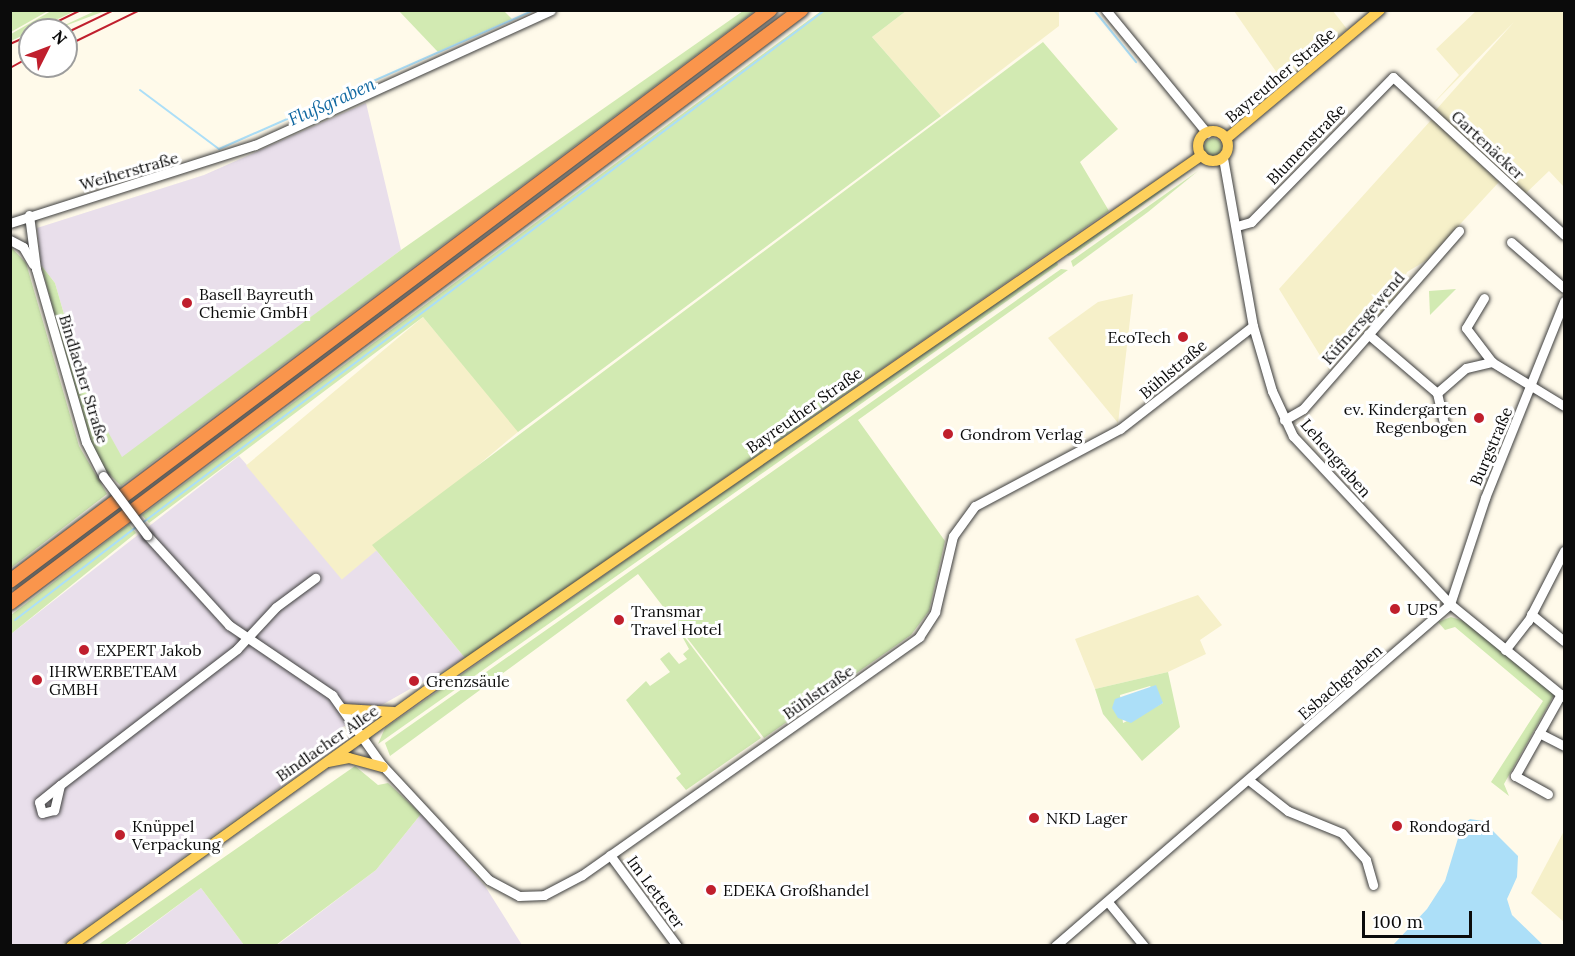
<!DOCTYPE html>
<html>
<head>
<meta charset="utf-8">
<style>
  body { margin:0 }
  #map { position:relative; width:1575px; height:956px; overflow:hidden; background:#fffaea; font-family:Lora,serif }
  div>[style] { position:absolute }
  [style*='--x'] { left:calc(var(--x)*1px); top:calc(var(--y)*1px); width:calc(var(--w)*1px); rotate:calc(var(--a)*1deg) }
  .industrial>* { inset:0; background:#e9dfeb }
  .farmland>* { inset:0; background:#f6f0c9; transform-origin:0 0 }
  .green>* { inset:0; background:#d2eab2 }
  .round { border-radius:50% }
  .water>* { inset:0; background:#acdff8 }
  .stream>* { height:2px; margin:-1px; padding:0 1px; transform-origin:1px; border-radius:1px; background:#acdff8 }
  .roads { filter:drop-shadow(0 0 2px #3e3e3e) drop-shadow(0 0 2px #3e3e3e) }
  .minor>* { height:9px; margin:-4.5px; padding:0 4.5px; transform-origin:4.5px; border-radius:4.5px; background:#fff }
  .major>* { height:10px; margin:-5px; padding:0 5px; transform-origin:5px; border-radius:5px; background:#fed05b }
  .major>.ring { margin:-5px; padding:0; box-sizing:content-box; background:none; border:10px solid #fed05b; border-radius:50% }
  .highway>* { height:14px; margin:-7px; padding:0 7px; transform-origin:7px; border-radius:7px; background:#fa954c }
  .rail>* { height:2px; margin:-1px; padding:0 1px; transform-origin:1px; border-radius:1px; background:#c01f2d }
  .bridges { filter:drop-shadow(0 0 2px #3e3e3e) drop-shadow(0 0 2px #3e3e3e) }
  .minor-bridge>* { height:9px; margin:-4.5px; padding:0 4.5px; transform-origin:4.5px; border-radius:4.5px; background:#fff }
  .dots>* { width:16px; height:16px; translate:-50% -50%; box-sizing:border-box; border:3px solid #fff; border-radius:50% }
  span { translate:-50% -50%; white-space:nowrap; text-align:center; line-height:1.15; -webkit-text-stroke:6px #fff; paint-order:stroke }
  .street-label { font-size:16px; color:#0b0b0b }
  .poi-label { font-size:16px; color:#0b0b0b }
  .left { translate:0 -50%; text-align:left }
  .right { translate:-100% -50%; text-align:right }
  .water-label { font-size:18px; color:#1168a1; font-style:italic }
  .frame { position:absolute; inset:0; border:12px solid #0b0b0b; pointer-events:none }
  .north { position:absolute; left:18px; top:18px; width:60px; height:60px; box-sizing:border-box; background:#fff; border:2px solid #9d9d9d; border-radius:50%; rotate:48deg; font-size:16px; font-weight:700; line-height:24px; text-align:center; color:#0b0b0b }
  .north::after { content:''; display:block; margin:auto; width:21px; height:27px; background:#c01f2d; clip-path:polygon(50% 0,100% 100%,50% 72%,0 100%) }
  .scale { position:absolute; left:1362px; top:911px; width:110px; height:27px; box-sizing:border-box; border:3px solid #0b0b0b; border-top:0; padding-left:8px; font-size:18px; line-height:21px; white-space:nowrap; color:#0b0b0b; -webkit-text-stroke:4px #fff; paint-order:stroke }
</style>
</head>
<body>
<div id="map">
  <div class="industrial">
    <div style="clip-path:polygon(366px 103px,401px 250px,122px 458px,87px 394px,55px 283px,41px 265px,37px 228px,204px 175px)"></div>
    <div style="clip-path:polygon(239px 456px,339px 569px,372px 545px,465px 658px,341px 728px,344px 738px,334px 748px,61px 945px,11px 946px,11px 634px)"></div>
    <div style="clip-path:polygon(421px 814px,485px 886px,522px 945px,276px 946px,376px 870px)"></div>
    <div style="clip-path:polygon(201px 888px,244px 945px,124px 946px)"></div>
  </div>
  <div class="farmland">
    <div style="clip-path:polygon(906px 11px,1059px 11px,1059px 26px,941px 116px,872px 37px)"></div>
    <div style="clip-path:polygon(1234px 11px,1333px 11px,1347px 29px,1284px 83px)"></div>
    <div style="clip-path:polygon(1476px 11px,1564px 11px,1564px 187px,1549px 171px,1524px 195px,1435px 111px,1514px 22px,1430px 107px,1459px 75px,1436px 49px)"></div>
    <div style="clip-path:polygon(1432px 119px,1499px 182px,1427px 260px,1407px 272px,1398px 294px,1329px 370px,1279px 289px)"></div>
    <div style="clip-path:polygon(1133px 294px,1118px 423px,1048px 338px,1098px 302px)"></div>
    <div style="left:423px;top:317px;width:149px;height:231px;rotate:50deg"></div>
    <div style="clip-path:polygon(1198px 595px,1222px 625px,1200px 640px,1206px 654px,1168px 672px,1095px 689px,1075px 639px)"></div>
    <div style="clip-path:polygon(1564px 831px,1564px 922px,1531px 893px)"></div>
  </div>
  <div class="green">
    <div style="clip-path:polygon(11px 10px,48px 10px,48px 11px,11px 32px)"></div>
    <div style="clip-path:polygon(51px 11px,75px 11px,11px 41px,11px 34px)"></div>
    <div style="clip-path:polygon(95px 11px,105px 11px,54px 30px)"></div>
    <div style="clip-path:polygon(399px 11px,504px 11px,512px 19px,438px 52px)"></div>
    <div style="clip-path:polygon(743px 11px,755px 11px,121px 486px,105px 470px,90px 441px,41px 265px,55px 283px,87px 394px,122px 457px,401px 250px)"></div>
    <div style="clip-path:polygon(821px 11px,906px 11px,872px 37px,941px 116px,518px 432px,423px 317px,149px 523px,142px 515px)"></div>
    <div style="clip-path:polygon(1043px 42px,1118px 129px,1080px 162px,1109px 211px,465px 658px,372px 545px)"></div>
    <div class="round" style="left:1204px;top:138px;width:18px;height:18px"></div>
    <div style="clip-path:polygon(1193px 169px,1073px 255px,1068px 256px,1065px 252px)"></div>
    <div style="clip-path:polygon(1198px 171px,1148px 212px,1073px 267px,1071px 261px)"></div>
    <div style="clip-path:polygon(11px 247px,26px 263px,79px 446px,107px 494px,11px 568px)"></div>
    <div style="clip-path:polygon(1056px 260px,1058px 265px,378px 744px,385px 728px)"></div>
    <div style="clip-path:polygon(1061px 269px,1068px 270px,858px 420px,945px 541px,929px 611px,911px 635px,764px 738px,638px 574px,390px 756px,385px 743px)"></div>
    <div style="clip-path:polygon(1456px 289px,1430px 315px,1429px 291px)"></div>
    <div style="clip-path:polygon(129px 524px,136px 533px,11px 634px,11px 615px)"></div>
    <div style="clip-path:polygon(1451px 617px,1464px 621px,1554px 695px,1504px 784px,1509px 796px,1491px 782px,1543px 701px,1455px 627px,1445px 630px,1438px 622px)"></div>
    <div style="clip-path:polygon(677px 627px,761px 738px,686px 790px,676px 778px,681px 774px,626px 700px,646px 681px,650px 686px,670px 672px,660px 659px,669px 652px,679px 664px,687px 659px,683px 654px,689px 649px)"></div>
    <div style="clip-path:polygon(evenodd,1168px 672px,1180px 727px,1142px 761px,1103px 714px,1095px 689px,1168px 672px,1150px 686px,1163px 703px,1123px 723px,1120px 695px,1150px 686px)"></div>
    <div style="clip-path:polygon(355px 766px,378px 785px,388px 783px,421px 814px,376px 870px,276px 945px,244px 945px,201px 888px,124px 945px,98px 945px)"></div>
  </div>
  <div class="water">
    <div style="clip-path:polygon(1156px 685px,1163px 703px,1131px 723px,1118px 718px,1112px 708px,1115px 699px)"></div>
    <div style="clip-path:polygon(1470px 819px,1483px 821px,1518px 856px,1517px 877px,1507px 899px,1512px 915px,1543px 945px,1393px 945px,1427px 909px,1445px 881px,1462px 825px)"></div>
  </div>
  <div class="stream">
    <div style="--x:1094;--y:10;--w:67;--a:51.1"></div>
    <div style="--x:140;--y:90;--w:99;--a:36.8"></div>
    <div style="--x:219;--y:149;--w:344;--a:-23.8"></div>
    <div style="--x:141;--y:524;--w:856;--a:-36.92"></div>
    <div style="--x:15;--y:620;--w:153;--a:-37.5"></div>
  </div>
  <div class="roads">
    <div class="minor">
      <div style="--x:1106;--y:10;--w:159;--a:50.6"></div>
      <div style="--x:1223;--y:158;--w:171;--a:79.9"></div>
      <div style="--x:1253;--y:326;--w:68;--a:73.7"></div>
      <div style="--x:1272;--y:391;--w:50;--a:65"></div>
      <div style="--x:1293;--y:436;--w:230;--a:46.9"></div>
      <div style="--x:1450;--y:604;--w:147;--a:39.2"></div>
      <div style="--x:29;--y:215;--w:54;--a:82.6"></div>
      <div style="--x:36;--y:269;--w:180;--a:73.9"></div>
      <div style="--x:86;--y:442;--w:38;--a:63"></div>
      <div style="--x:10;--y:223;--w:257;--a:-17.7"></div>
      <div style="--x:255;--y:145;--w:325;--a:-24.5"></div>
      <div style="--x:1237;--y:226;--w:15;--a:-16"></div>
      <div style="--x:1251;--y:222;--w:203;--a:-45.6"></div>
      <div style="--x:1393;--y:77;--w:233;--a:42.7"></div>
      <div style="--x:10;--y:240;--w:15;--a:28"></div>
      <div style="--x:23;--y:247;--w:20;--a:60"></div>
      <div style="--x:1511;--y:242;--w:70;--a:41"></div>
      <div style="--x:1484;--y:298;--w:35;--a:121"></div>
      <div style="--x:1466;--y:328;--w:43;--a:52.6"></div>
      <div style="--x:1368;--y:334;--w:91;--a:40.5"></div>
      <div style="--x:1437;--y:393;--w:38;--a:-41"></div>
      <div style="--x:1466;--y:368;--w:27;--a:-13"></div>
      <div style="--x:1492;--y:362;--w:84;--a:31.4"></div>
      <div style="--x:1437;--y:393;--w:37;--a:77"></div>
      <div style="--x:1284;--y:420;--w:22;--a:-30"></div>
      <div style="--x:1303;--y:409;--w:237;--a:-48.8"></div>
      <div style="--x:147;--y:535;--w:122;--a:47.7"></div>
      <div style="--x:229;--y:625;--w:125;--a:34.2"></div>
      <div style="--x:332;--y:695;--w:86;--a:54.5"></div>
      <div style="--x:382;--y:765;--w:157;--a:47.1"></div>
      <div style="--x:489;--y:880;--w:34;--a:28"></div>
      <div style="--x:519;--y:896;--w:25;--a:-2"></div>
      <div style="--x:544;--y:895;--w:43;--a:-27.8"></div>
      <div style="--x:582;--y:875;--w:413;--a:-35.2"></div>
      <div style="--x:919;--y:637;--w:30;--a:-57"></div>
      <div style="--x:935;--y:612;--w:78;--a:-76.7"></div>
      <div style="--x:953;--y:536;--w:37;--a:-54"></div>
      <div style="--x:975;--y:506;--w:164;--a:-28"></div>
      <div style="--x:1120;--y:429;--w:168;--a:-37.8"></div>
      <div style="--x:1531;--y:614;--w:43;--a:39.3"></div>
      <div style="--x:1505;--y:650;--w:37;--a:-52"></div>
      <div style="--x:1528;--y:621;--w:79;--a:-62.8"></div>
      <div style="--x:1539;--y:733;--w:28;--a:27"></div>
      <div style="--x:1250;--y:781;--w:48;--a:38.3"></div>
      <div style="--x:1288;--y:811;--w:58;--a:22.2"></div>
      <div style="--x:1342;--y:833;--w:36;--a:48"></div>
      <div style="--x:1366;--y:860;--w:26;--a:74"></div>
      <div style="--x:60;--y:785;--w:26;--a:103"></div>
      <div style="--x:54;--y:810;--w:12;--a:166"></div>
      <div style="--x:42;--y:813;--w:11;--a:-105"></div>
      <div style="--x:39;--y:802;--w:27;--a:-39"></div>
      <div style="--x:60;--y:785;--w:223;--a:-37.5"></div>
      <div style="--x:237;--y:649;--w:57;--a:-47.1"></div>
      <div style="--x:276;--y:607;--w:49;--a:-36.6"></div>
      <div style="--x:1548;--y:794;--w:38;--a:-151"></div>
      <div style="--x:1515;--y:776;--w:94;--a:-60.7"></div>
      <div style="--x:610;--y:855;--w:113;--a:53.6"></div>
      <div style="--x:1108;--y:902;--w:57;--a:50.7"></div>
      <div style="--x:1055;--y:946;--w:522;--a:-40.89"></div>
      <div style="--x:1450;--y:604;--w:112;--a:-71.7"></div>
      <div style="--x:1485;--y:498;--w:212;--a:-68.1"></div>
    </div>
    <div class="major">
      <div class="ring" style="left:1198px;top:131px;width:20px;height:20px"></div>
      <div style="--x:1226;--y:139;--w:201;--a:-40"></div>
      <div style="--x:344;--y:709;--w:50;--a:3.4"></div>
      <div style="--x:328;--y:762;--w:21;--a:-11"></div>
      <div style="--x:349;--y:758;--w:35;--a:15"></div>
      <div style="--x:71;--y:946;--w:437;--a:-35.7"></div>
      <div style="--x:426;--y:691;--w:943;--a:-34.63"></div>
    </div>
    <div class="highway">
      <div style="--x:10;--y:581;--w:951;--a:-36.92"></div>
      <div style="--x:10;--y:603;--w:989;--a:-36.86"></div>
    </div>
  </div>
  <div class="rail">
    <div style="--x:40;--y:30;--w:46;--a:-26"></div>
    <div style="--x:66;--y:33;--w:53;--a:-25.6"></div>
    <div style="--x:10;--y:44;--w:22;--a:-24"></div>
    <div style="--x:66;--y:46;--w:82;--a:-25.9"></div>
    <div style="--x:10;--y:68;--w:23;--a:-29"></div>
  </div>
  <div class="bridges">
    <div class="minor-bridge">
      <div style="--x:103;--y:476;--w:74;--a:53.3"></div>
    </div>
  </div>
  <div class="dots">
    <div style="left:187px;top:303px;background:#c01f2d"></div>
    <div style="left:1183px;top:337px;background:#c01f2d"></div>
    <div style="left:1479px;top:418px;background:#c01f2d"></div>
    <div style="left:948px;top:434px;background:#c01f2d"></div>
    <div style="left:1395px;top:609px;background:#c01f2d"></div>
    <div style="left:619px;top:620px;background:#c01f2d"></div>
    <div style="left:84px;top:650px;background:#c01f2d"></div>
    <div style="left:37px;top:680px;background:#c01f2d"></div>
    <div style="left:414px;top:681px;background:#c01f2d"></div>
    <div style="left:1034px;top:818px;background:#c01f2d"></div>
    <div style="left:1397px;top:826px;background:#c01f2d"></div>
    <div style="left:120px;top:835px;background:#c01f2d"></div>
    <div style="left:711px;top:890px;background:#c01f2d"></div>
  </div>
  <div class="street-label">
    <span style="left:1280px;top:75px;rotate:-40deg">Bayreuther Straße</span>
    <span style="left:1306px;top:144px;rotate:-46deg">Blumenstraße</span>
    <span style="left:1488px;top:145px;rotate:43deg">Gartenäcker</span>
    <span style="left:129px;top:171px;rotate:-16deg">Weiherstraße</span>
    <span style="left:1363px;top:318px;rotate:-49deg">Küfnersgewend</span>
    <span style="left:1173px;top:369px;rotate:-40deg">Bühlstraße</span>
    <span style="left:84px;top:379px;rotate:73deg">Bindlacher Straße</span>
    <span style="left:804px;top:410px;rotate:-35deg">Bayreuther Straße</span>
    <span style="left:1491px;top:446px;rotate:-67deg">Burgstraße</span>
    <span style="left:1336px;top:458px;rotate:49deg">Lehengraben</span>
    <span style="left:1340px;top:682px;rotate:-41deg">Esbachgraben</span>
    <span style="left:818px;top:692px;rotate:-35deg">Bühlstraße</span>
    <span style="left:327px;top:743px;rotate:-35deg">Bindlacher Allee</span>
    <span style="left:656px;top:892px;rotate:54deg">Im Letterer</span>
  </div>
  <div class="poi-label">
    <span class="left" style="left:199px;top:303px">Basell Bayreuth<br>Chemie GmbH</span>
    <span class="right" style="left:1171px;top:337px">EcoTech</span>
    <span class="right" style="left:1467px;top:418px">ev. Kindergarten<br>Regenbogen</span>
    <span class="left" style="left:960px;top:434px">Gondrom Verlag</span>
    <span class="left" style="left:1407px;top:609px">UPS</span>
    <span class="left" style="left:631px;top:620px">Transmar<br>Travel Hotel</span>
    <span class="left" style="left:96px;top:650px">EXPERT Jakob</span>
    <span class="left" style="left:49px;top:680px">IHRWERBETEAM<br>GMBH</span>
    <span class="left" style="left:426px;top:681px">Grenzsäule</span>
    <span class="left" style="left:1046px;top:818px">NKD Lager</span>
    <span class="left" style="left:132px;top:835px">Knüppel<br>Verpackung</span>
    <span class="left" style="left:1409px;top:826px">Rondogard</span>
    <span class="left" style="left:723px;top:890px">EDEKA Großhandel</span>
  </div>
  <div class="water-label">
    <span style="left:332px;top:102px;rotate:-24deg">Flußgraben</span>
  </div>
  <div class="frame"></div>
  <div class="north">N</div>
  <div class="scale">100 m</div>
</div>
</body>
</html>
